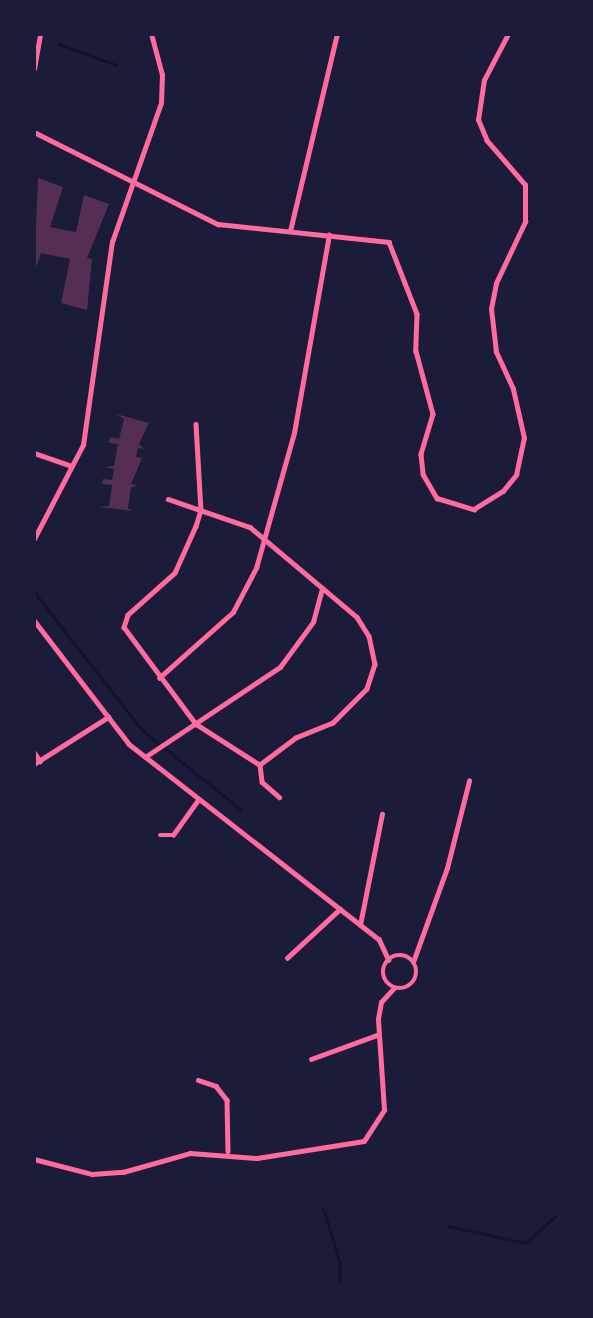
<!DOCTYPE html>
<html>
<head>
<meta charset="utf-8">
<style>
  body { margin:0 }
  #map { position:relative; width:593px; height:1318px; overflow:hidden; background:#1b1b3a; font-family:Karla,sans-serif }
  div>[style] { position:absolute }
  [style*='--x'] { left:calc(var(--x)*1px); top:calc(var(--y)*1px); width:calc(var(--w)*1px); rotate:calc(var(--a)*1deg) }
  .stream>* { height:3px; margin:-1.5px; padding:0 1.5px; transform-origin:1.5px; border-radius:1.5px; background:#12122b }
  .building>* { inset:0; background:#542f53 }
  .minor>* { height:4.5px; margin:-2.25px; padding:0 2.25px; transform-origin:2.25px; border-radius:2.25px; background:#ff6b9d }
  .minor>.ring { margin:-2.25px; padding:0; box-sizing:content-box; background:none; border:4.5px solid #ff6b9d; border-radius:50% }
  span { translate:-50% -50%; white-space:nowrap; text-align:center; line-height:1.15; -webkit-text-stroke:4.5px #1b1b3a; paint-order:stroke }
  .frame { position:absolute; inset:0; border:36px solid #1b1b3a; pointer-events:none }
</style>
</head>
<body>
<div id="map">
  <div class="stream">
    <div style="--x:59;--y:44;--w:61;--a:20.2"></div>
    <div style="--x:34;--y:592;--w:175;--a:52"></div>
    <div style="--x:142;--y:730;--w:126;--a:38.9"></div>
    <div style="--x:323;--y:1208;--w:58;--a:72.8"></div>
    <div style="--x:340;--y:1263;--w:21;--a:93"></div>
    <div style="--x:448;--y:1226;--w:79;--a:12.4"></div>
    <div style="--x:525;--y:1243;--w:44;--a:-41.3"></div>
  </div>
  <div class="building">
    <div style="clip-path:polygon(38px 178px,63px 187px,50px 227px,76px 232px,84px 195px,109px 204px,87px 258px,92px 259px,87px 310px,61px 303px,70px 259px,41px 253px,34px 273px)"></div>
    <div style="clip-path:polygon(116px 414px,149px 423px,139px 444px,144px 449px,138px 448px,136px 457px,142px 458px,131px 484px,137px 485px,131px 488px,128px 508px,133px 511px,99px 507px,109px 506px,112px 485px,102px 484px,103px 479px,112px 480px,114px 469px,105px 467px,114px 466px,118px 444px,109px 443px,110px 437px,119px 439px,124px 419px)"></div>
  </div>
  <div class="minor">
    <div style="--x:34;--y:69;--w:36;--a:-80"></div>
    <div style="--x:34;--y:132;--w:206;--a:26.6"></div>
    <div style="--x:218;--y:224;--w:172;--a:6"></div>
    <div style="--x:389;--y:242;--w:77;--a:68.7"></div>
    <div style="--x:417;--y:314;--w:37;--a:92"></div>
    <div style="--x:416;--y:351;--w:65;--a:74.9"></div>
    <div style="--x:433;--y:414;--w:42;--a:106.7"></div>
    <div style="--x:421;--y:454;--w:20;--a:84"></div>
    <div style="--x:423;--y:474;--w:28;--a:60"></div>
    <div style="--x:437;--y:498;--w:39;--a:17"></div>
    <div style="--x:474;--y:509;--w:34;--a:-32"></div>
    <div style="--x:503;--y:491;--w:21;--a:-51"></div>
    <div style="--x:516;--y:475;--w:38;--a:-78"></div>
    <div style="--x:524;--y:438;--w:50;--a:-102.7"></div>
    <div style="--x:513;--y:389;--w:41;--a:-114.7"></div>
    <div style="--x:496;--y:352;--w:43;--a:-96.6"></div>
    <div style="--x:491;--y:309;--w:26;--a:-79"></div>
    <div style="--x:496;--y:283;--w:68;--a:-64.6"></div>
    <div style="--x:525;--y:222;--w:37;--a:-90"></div>
    <div style="--x:525;--y:185;--w:58;--a:-130.8"></div>
    <div style="--x:487;--y:141;--w:23;--a:-113"></div>
    <div style="--x:478;--y:120;--w:40;--a:-81.5"></div>
    <div style="--x:484;--y:80;--w:52;--a:-62.4"></div>
    <div style="--x:290;--y:231;--w:203;--a:-76.6"></div>
    <div style="--x:196;--y:424;--w:86;--a:86.7"></div>
    <div style="--x:201;--y:510;--w:17;--a:107"></div>
    <div style="--x:196;--y:526;--w:51;--a:114.1"></div>
    <div style="--x:175;--y:573;--w:63;--a:138.2"></div>
    <div style="--x:128;--y:615;--w:13;--a:108"></div>
    <div style="--x:124;--y:627;--w:121;--a:53.4"></div>
    <div style="--x:196;--y:724;--w:76;--a:32.6"></div>
    <div style="--x:34;--y:453;--w:40;--a:18.9"></div>
    <div style="--x:168;--y:499;--w:87;--a:18.9"></div>
    <div style="--x:250;--y:527;--w:140;--a:40.1"></div>
    <div style="--x:357;--y:617;--w:22;--a:58"></div>
    <div style="--x:369;--y:636;--w:29;--a:78"></div>
    <div style="--x:375;--y:664;--w:26;--a:108"></div>
    <div style="--x:367;--y:689;--w:48;--a:135"></div>
    <div style="--x:333;--y:723;--w:40;--a:158"></div>
    <div style="--x:296;--y:738;--w:45;--a:143.1"></div>
    <div style="--x:260;--y:765;--w:17;--a:83"></div>
    <div style="--x:262;--y:782;--w:23;--a:41"></div>
    <div style="--x:34;--y:539;--w:106;--a:-62.5"></div>
    <div style="--x:83;--y:445;--w:205;--a:-81.9"></div>
    <div style="--x:112;--y:242;--w:147;--a:-70.6"></div>
    <div style="--x:161;--y:103;--w:28;--a:-88"></div>
    <div style="--x:162;--y:75;--w:42;--a:-105"></div>
    <div style="--x:34;--y:620;--w:156;--a:52.5"></div>
    <div style="--x:129;--y:744;--w:317;--a:38"></div>
    <div style="--x:379;--y:939;--w:23;--a:65"></div>
    <div style="--x:159;--y:678;--w:99;--a:-41.7"></div>
    <div style="--x:233;--y:612;--w:50;--a:-62.4"></div>
    <div style="--x:256;--y:568;--w:140;--a:-74.3"></div>
    <div style="--x:294;--y:433;--w:201;--a:-80"></div>
    <div style="--x:34;--y:752;--w:11;--a:56"></div>
    <div style="--x:145;--y:757;--w:162;--a:-33.7"></div>
    <div style="--x:280;--y:667;--w:56;--a:-53.7"></div>
    <div style="--x:313;--y:622;--w:35;--a:-75"></div>
    <div style="--x:34;--y:764;--w:88;--a:-32.4"></div>
    <div style="--x:160;--y:835;--w:13;--a:0"></div>
    <div style="--x:173;--y:835;--w:43;--a:-54.5"></div>
    <div style="--x:360;--y:925;--w:113;--a:-78.8"></div>
    <div class="ring" style="left:383px;top:955px;width:29.5px;height:29.5px"></div>
    <div style="--x:287;--y:958;--w:72;--a:-42.8"></div>
    <div style="--x:413;--y:962;--w:100;--a:-70.1"></div>
    <div style="--x:447;--y:868;--w:90;--a:-75.8"></div>
    <div style="--x:311;--y:1059;--w:70;--a:-20"></div>
    <div style="--x:198;--y:1080;--w:19;--a:18"></div>
    <div style="--x:216;--y:1086;--w:18;--a:52"></div>
    <div style="--x:227;--y:1100;--w:51;--a:88.9"></div>
    <div style="--x:34;--y:1159;--w:60;--a:14.5"></div>
    <div style="--x:92;--y:1174;--w:31;--a:-4"></div>
    <div style="--x:123;--y:1172;--w:70;--a:-15.8"></div>
    <div style="--x:190;--y:1153;--w:67;--a:4.3"></div>
    <div style="--x:257;--y:1158;--w:108;--a:-9"></div>
    <div style="--x:364;--y:1141;--w:37;--a:-57"></div>
    <div style="--x:384;--y:1110;--w:91;--a:-93.8"></div>
    <div style="--x:378;--y:1019;--w:17;--a:-80"></div>
    <div style="--x:381;--y:1002;--w:19;--a:-47"></div>
  </div>
  <div class="frame"></div>
</div>
</body>
</html>
